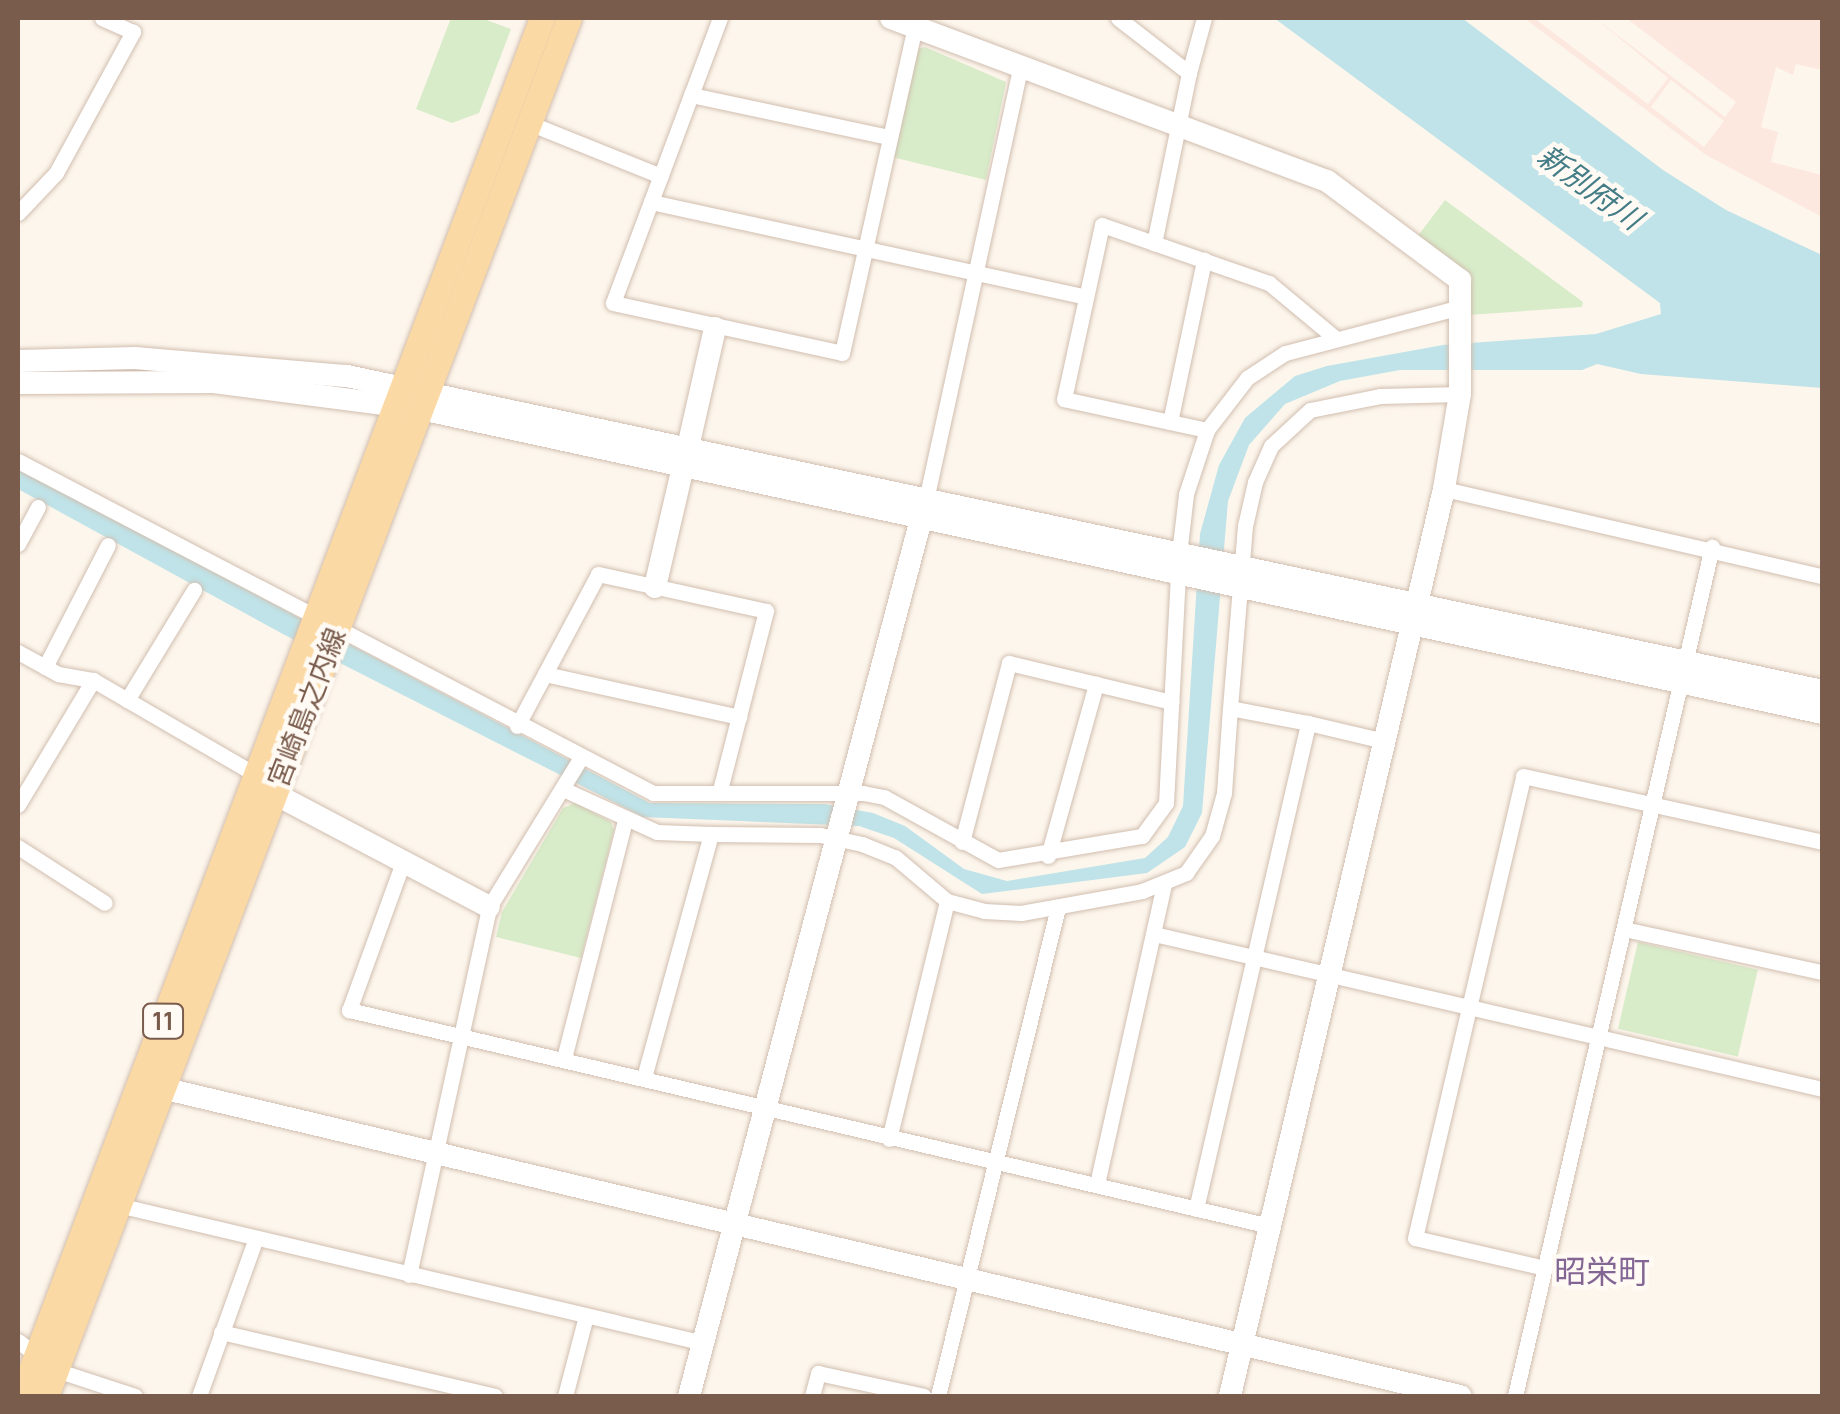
<!DOCTYPE html>
<html>
<head>
<meta charset="utf-8">
<style>
  body { margin:0 }
  #map { position:relative; width:1840px; height:1414px; overflow:hidden; background:#fdf6ec; font-family:Manrope,"Noto Sans JP",sans-serif }
  div>[style] { position:absolute }
  [style*='--x'] { left:calc(var(--x)*1px); top:calc(var(--y)*1px); width:calc(var(--w)*1px); rotate:calc(var(--a)*1deg) }
  .commercial>* { inset:0; background:#fde8e0 }
  .green>* { inset:0; background:#d8ecc9; transform-origin:0 0 }
  .water>* { inset:0; background:#bfe3e8 }
  .roads { filter:drop-shadow(0 0 2px #d1beb0) drop-shadow(0 0 2px #d1beb0) }
  .street>* { height:15px; margin:-7.5px; padding:0 7.5px; transform-origin:7.5px; border-radius:7.5px; background:#fff }
  .secondary>* { height:22px; margin:-11px; padding:0 11px; transform-origin:11px; border-radius:11px; background:#fff }
  .primary>* { height:25px; margin:-12.5px; padding:0 12.5px; transform-origin:12.5px; border-radius:12.5px; background:#fbd9a5 }
  span { translate:-50% -50%; white-space:nowrap; text-align:center; line-height:1.15; -webkit-text-stroke:9px #fffaf3; paint-order:stroke }
  .shield-label span { padding:2px 8px; background:#fffaf3; border:2px solid; border-radius:8px; -webkit-text-stroke-width:0 }
  .shield-label { font-size:25px; color:#7a5c4d; font-weight:700 }
  .street-label { font-size:28px; color:#7a5c4d }
  .water-label { font-size:30px; color:#437c86; font-style:italic }
  .quarter-label { font-size:32px; color:#846695 }
  .frame { position:absolute; inset:0; border:20px solid #7a5c4d; pointer-events:none }
</style>
</head>
<body>
<div id="map">
  <div class="commercial">
    <div style="clip-path:polygon(evenodd,1524px 18px,1534px 18px,1648px 104px,1668px 78px,1595px 18px,1725px 117px,1736px 102px,1626px 18px,1822px 18px,1822px 70px,1796px 64px,1793px 75px,1776px 67px,1761px 127px,1778px 132px,1771px 162px,1822px 175px,1822px 217px,1706px 155px,1524px 18px,1671px 80px,1724px 121px,1704px 147px,1651px 107px,1671px 80px)"></div>
  </div>
  <div class="green">
    <div style="clip-path:polygon(451px 18px,481px 18px,511px 29px,479px 113px,452px 123px,416px 109px)"></div>
    <div style="clip-path:polygon(925px 47px,1006px 82px,986px 180px,892px 157px,917px 49px)"></div>
    <div style="clip-path:polygon(1445px 200px,1583px 302px,1582px 307px,1469px 315px,1417px 237px)"></div>
    <div style="clip-path:polygon(575px 803px,611px 822px,614px 830px,581px 958px,496px 937px,502px 912px,563px 808px)"></div>
    <div style="left:1638px;top:942px;width:123px;height:89px;rotate:13deg"></div>
  </div>
  <div class="water">
    <div style="clip-path:polygon(1274px 18px,1462px 18px,1663px 170px,1726px 210px,1822px 255px,1822px 388px,1641px 374px,1597px 364px,1582px 370px,1400px 370px,1340px 381px,1285px 404px,1249px 445px,1228px 501px,1202px 813px,1185px 847px,1147px 873px,982px 894px,894px 838px,859px 826px,643px 817px,283px 634px,18px 489px,18px 469px,650px 803px,825px 804px,873px 813px,905px 826px,964px 869px,1007px 881px,1145px 858px,1168px 837px,1183px 806px,1200px 534px,1219px 465px,1245px 418px,1295px 376px,1327px 366px,1443px 345px,1596px 334px,1661px 314px,1660px 303px)"></div>
  </div>
  <div class="roads">
    <div class="street">
      <div style="--x:720;--y:18;--w:304;--a:110.6"></div>
      <div style="--x:613;--y:303;--w:234;--a:12.3"></div>
      <div style="--x:842;--y:353;--w:335;--a:-77.4"></div>
      <div style="--x:1118;--y:18;--w:90;--a:37.8"></div>
      <div style="--x:1189;--y:73;--w:174;--a:101.6"></div>
      <div style="--x:1189;--y:73;--w:57;--a:-74.7"></div>
      <div style="--x:691;--y:95;--w:201;--a:12"></div>
      <div style="--x:529;--y:123;--w:142;--a:21.9"></div>
      <div style="--x:651;--y:202;--w:445;--a:12.3"></div>
      <div style="--x:18;--y:213;--w:55;--a:-46.5"></div>
      <div style="--x:56;--y:173;--w:161;--a:-61.4"></div>
      <div style="--x:133;--y:32;--w:34;--a:-156"></div>
      <div style="--x:1170;--y:422;--w:166;--a:-78.1"></div>
      <div style="--x:1207;--y:430;--w:146;--a:-167.8"></div>
      <div style="--x:1064;--y:399;--w:178;--a:-77.7"></div>
      <div style="--x:1102;--y:225;--w:177;--a:19.2"></div>
      <div style="--x:1269;--y:283;--w:86;--a:39.8"></div>
      <div style="--x:18;--y:461;--w:717;--a:27.6"></div>
      <div style="--x:653;--y:793;--w:210;--a:0"></div>
      <div style="--x:863;--y:793;--w:21;--a:11"></div>
      <div style="--x:884;--y:797;--w:130;--a:28.9"></div>
      <div style="--x:998;--y:860;--w:146;--a:-9.5"></div>
      <div style="--x:1142;--y:836;--w:41;--a:-54"></div>
      <div style="--x:1166;--y:803;--w:229;--a:-87"></div>
      <div style="--x:1444;--y:489;--w:388;--a:13"></div>
      <div style="--x:926;--y:500;--w:444;--a:-77.7"></div>
      <div style="--x:18;--y:544;--w:42;--a:-61.6"></div>
      <div style="--x:1179;--y:554;--w:60;--a:-83.3"></div>
      <div style="--x:1186;--y:494;--w:67;--a:-71.8"></div>
      <div style="--x:1207;--y:430;--w:66;--a:-52.4"></div>
      <div style="--x:1247;--y:378;--w:45;--a:-33.3"></div>
      <div style="--x:1285;--y:353;--w:181;--a:-14.7"></div>
      <div style="--x:18;--y:652;--w:46;--a:28.8"></div>
      <div style="--x:58;--y:674;--w:36;--a:10"></div>
      <div style="--x:93;--y:680;--w:191;--a:30.2"></div>
      <div style="--x:45;--y:667;--w:137;--a:-62.7"></div>
      <div style="--x:545;--y:674;--w:199;--a:12.5"></div>
      <div style="--x:127;--y:700;--w:129;--a:-58.7"></div>
      <div style="--x:1308;--y:723;--w:78;--a:13.3"></div>
      <div style="--x:517;--y:726;--w:172;--a:-61.9"></div>
      <div style="--x:598;--y:574;--w:172;--a:12.4"></div>
      <div style="--x:766;--y:611;--w:185;--a:104.4"></div>
      <div style="--x:563;--y:789;--w:103;--a:24.6"></div>
      <div style="--x:657;--y:832;--w:54;--a:2.1"></div>
      <div style="--x:711;--y:834;--w:253;--a:105.4"></div>
      <div style="--x:18;--y:805;--w:146;--a:-59"></div>
      <div style="--x:711;--y:834;--w:109;--a:0.5"></div>
      <div style="--x:820;--y:835;--w:43;--a:12.1"></div>
      <div style="--x:862;--y:844;--w:35;--a:22"></div>
      <div style="--x:895;--y:857;--w:68;--a:40.2"></div>
      <div style="--x:947;--y:901;--w:38;--a:15"></div>
      <div style="--x:984;--y:911;--w:37;--a:3"></div>
      <div style="--x:1021;--y:913;--w:123;--a:-10.3"></div>
      <div style="--x:1142;--y:891;--w:48;--a:-22.2"></div>
      <div style="--x:1186;--y:873;--w:45;--a:-54.9"></div>
      <div style="--x:1212;--y:836;--w:45;--a:-74.4"></div>
      <div style="--x:1224;--y:793;--w:85;--a:-86"></div>
      <div style="--x:962;--y:842;--w:185;--a:-75.3"></div>
      <div style="--x:1009;--y:663;--w:167;--a:13.5"></div>
      <div style="--x:18;--y:847;--w:103;--a:32.8"></div>
      <div style="--x:1048;--y:856;--w:179;--a:-74.4"></div>
      <div style="--x:403;--y:862;--w:158;--a:110"></div>
      <div style="--x:349;--y:1010;--w:946;--a:13.2"></div>
      <div style="--x:1624;--y:929;--w:203;--a:12.3"></div>
      <div style="--x:1154;--y:934;--w:686;--a:13.06"></div>
      <div style="--x:564;--y:1058;--w:246;--a:-75.6"></div>
      <div style="--x:889;--y:1139;--w:245;--a:-76.3"></div>
      <div style="--x:1097;--y:1184;--w:306;--a:-77.4"></div>
      <div style="--x:118;--y:1205;--w:602;--a:13.25"></div>
      <div style="--x:1196;--y:1209;--w:499;--a:-77"></div>
      <div style="--x:1308;--y:723;--w:79;--a:-169.1"></div>
      <div style="--x:1230;--y:708;--w:183;--a:-85.3"></div>
      <div style="--x:1245;--y:526;--w:45;--a:-77.2"></div>
      <div style="--x:1255;--y:482;--w:39;--a:-66"></div>
      <div style="--x:1271;--y:446;--w:53;--a:-42.7"></div>
      <div style="--x:1310;--y:410;--w:71;--a:-11.3"></div>
      <div style="--x:1380;--y:396;--w:80;--a:-1.4"></div>
      <div style="--x:1545;--y:1268;--w:133;--a:-167"></div>
      <div style="--x:1415;--y:1238;--w:474;--a:-76.8"></div>
      <div style="--x:1523;--y:776;--w:306;--a:12.4"></div>
      <div style="--x:409;--y:1275;--w:377;--a:-77.7"></div>
      <div style="--x:489;--y:907;--w:174;--a:-58.4"></div>
      <div style="--x:221;--y:1332;--w:281;--a:13.1"></div>
      <div style="--x:18;--y:1341;--w:48;--a:37.3"></div>
      <div style="--x:56;--y:1370;--w:83;--a:18.2"></div>
      <div style="--x:199;--y:1396;--w:168;--a:-70.2"></div>
      <div style="--x:565;--y:1396;--w:83;--a:-75.3"></div>
      <div style="--x:812;--y:1396;--w:24;--a:-75"></div>
      <div style="--x:818;--y:1373;--w:108;--a:12.2"></div>
      <div style="--x:938;--y:1396;--w:504;--a:-76.21"></div>
      <div style="--x:1515;--y:1396;--w:872;--a:-76.94"></div>
    </div>
    <div class="secondary">
      <div style="--x:891;--y:18;--w:465;--a:20.5"></div>
      <div style="--x:1327;--y:181;--w:166;--a:36.7"></div>
      <div style="--x:1460;--y:280;--w:114;--a:90"></div>
      <div style="--x:1460;--y:394;--w:96;--a:99.6"></div>
      <div style="--x:1444;--y:489;--w:932;--a:103.28"></div>
      <div style="--x:18;--y:361;--w:117;--a:-1.5"></div>
      <div style="--x:135;--y:358;--w:213;--a:4.9"></div>
      <div style="--x:347;--y:376;--w:1508;--a:12.05"></div>
      <div style="--x:18;--y:383;--w:195;--a:-0.3"></div>
      <div style="--x:213;--y:382;--w:210;--a:7.4"></div>
      <div style="--x:421;--y:409;--w:1434;--a:12.24"></div>
      <div style="--x:688;--y:447;--w:122;--a:-77.2"></div>
      <div style="--x:655;--y:587;--w:123;--a:-76.9"></div>
      <div style="--x:273;--y:793;--w:244;--a:27.8"></div>
      <div style="--x:145;--y:1084;--w:1352;--a:13.35"></div>
      <div style="--x:689;--y:1396;--w:923;--a:-75.18"></div>
    </div>
    <div class="primary">
      <div style="--x:21;--y:1396;--w:1473;--a:-69.29"></div>
      <div style="--x:46;--y:1396;--w:1474;--a:-69.22"></div>
    </div>
  </div>
  <div class="shield-label">
    <span style="left:163px;top:1021px">11</span>
  </div>
  <div class="street-label">
    <span style="left:306px;top:707px;rotate:-69deg">宮崎島之内線</span>
  </div>
  <div class="water-label">
    <span style="left:1590px;top:187px;rotate:36deg">新別府川</span>
  </div>
  <div class="quarter-label">
    <span style="left:1602px;top:1271px">昭栄町</span>
  </div>
  <div class="frame"></div>
</div>
</body>
</html>
